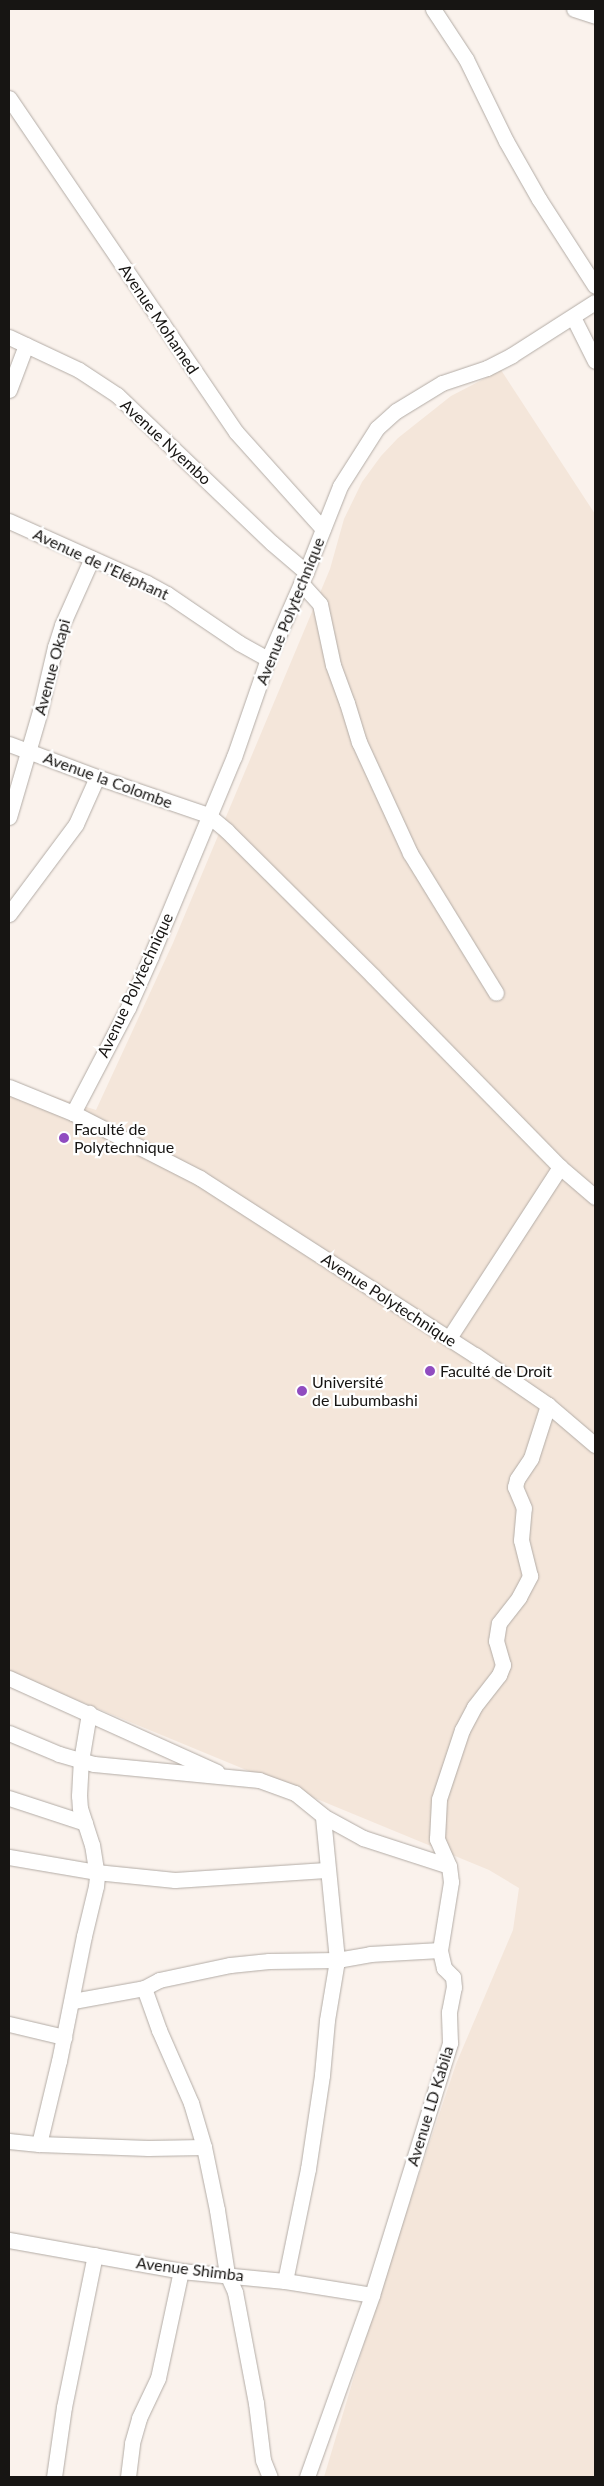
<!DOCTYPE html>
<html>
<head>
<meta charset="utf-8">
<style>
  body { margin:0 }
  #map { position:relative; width:604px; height:2486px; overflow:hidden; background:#faf2ec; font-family:Lato,sans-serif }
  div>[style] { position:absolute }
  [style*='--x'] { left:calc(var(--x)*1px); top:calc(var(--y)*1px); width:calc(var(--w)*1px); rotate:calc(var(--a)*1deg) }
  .built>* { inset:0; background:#f4e6da }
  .roads { filter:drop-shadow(0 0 1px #b3aca6) drop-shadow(0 0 1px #b3aca6) }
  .minor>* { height:15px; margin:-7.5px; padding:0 7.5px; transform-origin:7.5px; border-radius:7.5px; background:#fff }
  .dots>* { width:14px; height:14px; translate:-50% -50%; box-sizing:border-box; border:2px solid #fff; border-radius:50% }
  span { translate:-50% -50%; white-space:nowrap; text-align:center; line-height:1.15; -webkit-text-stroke:4.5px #fff; paint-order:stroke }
  .street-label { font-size:16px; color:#171513 }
  .poi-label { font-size:16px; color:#171513 }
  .left { translate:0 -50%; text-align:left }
  .frame { position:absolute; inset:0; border:10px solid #171513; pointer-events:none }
</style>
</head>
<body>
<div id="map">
  <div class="built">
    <div style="clip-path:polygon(501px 370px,595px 514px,595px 2477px,324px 2477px,377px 2300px,456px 2064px,513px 1930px,519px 1888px,489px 1870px,9px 1672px,9px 1082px,96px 1110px,173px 943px,330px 569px,344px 519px,362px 482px,381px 456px,398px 438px,451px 396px)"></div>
  </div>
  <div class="roads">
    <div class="minor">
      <div style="--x:433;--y:9;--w:60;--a:56.6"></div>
      <div style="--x:466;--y:59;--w:91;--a:64"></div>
      <div style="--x:506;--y:141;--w:67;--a:60.4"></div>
      <div style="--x:539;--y:199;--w:103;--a:57.2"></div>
      <div style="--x:574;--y:9;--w:22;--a:18"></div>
      <div style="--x:9;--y:98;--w:404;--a:55.8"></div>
      <div style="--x:236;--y:432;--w:130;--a:48.1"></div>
      <div style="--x:573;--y:317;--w:49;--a:63.4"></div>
      <div style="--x:9;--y:337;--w:77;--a:25.2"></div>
      <div style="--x:79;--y:370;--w:45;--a:33.3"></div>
      <div style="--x:117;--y:395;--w:214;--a:43.7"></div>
      <div style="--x:272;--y:543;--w:45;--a:40.5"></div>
      <div style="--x:9;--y:390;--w:48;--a:-69.3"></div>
      <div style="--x:9;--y:521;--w:151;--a:24.2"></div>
      <div style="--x:147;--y:583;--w:23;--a:29"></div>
      <div style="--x:167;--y:594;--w:87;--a:34.2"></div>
      <div style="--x:239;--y:643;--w:33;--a:29"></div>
      <div style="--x:301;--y:583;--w:28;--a:48"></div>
      <div style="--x:320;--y:604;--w:62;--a:78"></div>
      <div style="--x:333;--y:665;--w:40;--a:69.8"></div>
      <div style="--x:347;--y:703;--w:41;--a:72.9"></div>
      <div style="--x:359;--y:742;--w:122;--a:65.3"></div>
      <div style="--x:410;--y:853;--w:164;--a:58.4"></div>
      <div style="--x:9;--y:744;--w:94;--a:20.6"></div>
      <div style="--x:97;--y:777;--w:117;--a:18.9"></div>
      <div style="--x:208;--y:815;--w:25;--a:40"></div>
      <div style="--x:227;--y:831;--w:206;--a:44.8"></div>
      <div style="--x:373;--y:976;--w:267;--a:45.6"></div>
      <div style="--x:560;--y:1167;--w:46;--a:40.6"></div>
      <div style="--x:9;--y:817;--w:110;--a:-73.7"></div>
      <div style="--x:40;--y:711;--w:66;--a:-76.8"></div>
      <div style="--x:55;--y:647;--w:23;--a:-72"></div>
      <div style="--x:62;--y:625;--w:73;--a:-65.9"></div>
      <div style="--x:9;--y:914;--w:112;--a:-53.3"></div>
      <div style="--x:76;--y:824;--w:51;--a:-65.9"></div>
      <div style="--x:9;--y:1087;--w:69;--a:22.1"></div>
      <div style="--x:73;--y:1113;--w:143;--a:27.1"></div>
      <div style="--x:200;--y:1178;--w:327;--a:32.8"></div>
      <div style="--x:475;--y:1355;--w:88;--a:34.4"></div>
      <div style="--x:548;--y:1405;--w:62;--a:40.4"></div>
      <div style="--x:73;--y:1113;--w:119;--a:-62.4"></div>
      <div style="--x:128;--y:1008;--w:57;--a:-66.1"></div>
      <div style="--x:151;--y:956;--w:216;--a:-67.4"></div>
      <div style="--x:234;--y:757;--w:104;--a:-70.9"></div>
      <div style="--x:268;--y:659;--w:95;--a:-66.4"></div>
      <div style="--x:306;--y:572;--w:92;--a:-68.4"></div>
      <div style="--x:340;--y:486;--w:69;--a:-57.5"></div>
      <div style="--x:377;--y:428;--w:25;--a:-42"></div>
      <div style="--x:396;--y:411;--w:54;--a:-31.3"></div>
      <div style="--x:442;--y:383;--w:47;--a:-18.4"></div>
      <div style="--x:487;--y:368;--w:28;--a:-27"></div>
      <div style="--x:512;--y:355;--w:98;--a:-32.6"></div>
      <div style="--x:449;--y:1338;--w:204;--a:-57"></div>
      <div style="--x:9;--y:1678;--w:228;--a:24.3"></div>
      <div style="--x:9;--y:1733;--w:54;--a:22.8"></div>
      <div style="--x:59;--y:1754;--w:36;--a:16"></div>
      <div style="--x:94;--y:1764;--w:166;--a:5.5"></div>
      <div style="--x:259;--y:1780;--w:38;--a:20"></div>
      <div style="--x:295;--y:1793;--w:36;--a:39"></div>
      <div style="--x:323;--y:1816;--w:46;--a:28.8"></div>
      <div style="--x:363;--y:1838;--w:90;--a:18"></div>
      <div style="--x:9;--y:1798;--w:80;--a:18.2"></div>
      <div style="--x:9;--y:1857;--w:88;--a:9.8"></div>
      <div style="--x:96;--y:1872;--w:79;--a:5.8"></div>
      <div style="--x:175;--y:1880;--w:151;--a:-3.8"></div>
      <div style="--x:144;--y:1988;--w:45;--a:70.3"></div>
      <div style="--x:159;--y:2030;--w:80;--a:66.3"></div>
      <div style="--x:191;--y:2103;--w:46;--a:73.5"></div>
      <div style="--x:204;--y:2147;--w:64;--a:78.3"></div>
      <div style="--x:217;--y:2210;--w:65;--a:81.1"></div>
      <div style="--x:227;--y:2274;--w:20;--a:66"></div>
      <div style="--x:235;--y:2292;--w:113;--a:79.3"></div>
      <div style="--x:256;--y:2403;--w:57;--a:83"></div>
      <div style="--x:263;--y:2460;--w:18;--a:68"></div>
      <div style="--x:73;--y:2001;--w:72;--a:-10.4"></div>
      <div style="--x:144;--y:1988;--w:17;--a:-28"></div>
      <div style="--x:159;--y:1980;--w:73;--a:-11.9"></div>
      <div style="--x:230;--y:1965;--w:39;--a:-6"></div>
      <div style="--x:269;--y:1961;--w:68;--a:-0.8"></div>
      <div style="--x:337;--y:1960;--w:34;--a:-10"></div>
      <div style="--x:370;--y:1954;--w:70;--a:-3.3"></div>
      <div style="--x:9;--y:2024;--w:57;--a:13.3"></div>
      <div style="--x:9;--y:2141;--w:30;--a:6"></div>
      <div style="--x:39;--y:2144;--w:85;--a:-76.5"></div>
      <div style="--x:59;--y:2061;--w:127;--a:-78.7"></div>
      <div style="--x:84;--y:1936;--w:51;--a:-76.5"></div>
      <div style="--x:96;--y:1886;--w:10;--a:-84"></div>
      <div style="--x:97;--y:1876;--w:31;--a:-99"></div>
      <div style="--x:92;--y:1845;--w:38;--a:-108"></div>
      <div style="--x:80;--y:1809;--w:13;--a:-94"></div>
      <div style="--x:79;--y:1796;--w:35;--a:-87"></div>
      <div style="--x:81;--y:1761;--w:49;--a:-80.5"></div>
      <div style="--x:39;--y:2144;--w:109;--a:2.1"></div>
      <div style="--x:148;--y:2148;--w:56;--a:-1"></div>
      <div style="--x:9;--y:2240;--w:175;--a:10.2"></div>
      <div style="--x:181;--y:2271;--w:104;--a:5.5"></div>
      <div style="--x:285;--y:2281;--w:88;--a:9.1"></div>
      <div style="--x:285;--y:2281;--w:114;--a:-78.4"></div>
      <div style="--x:308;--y:2169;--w:95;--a:-81.5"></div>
      <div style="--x:322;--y:2075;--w:55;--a:-84.8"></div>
      <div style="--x:327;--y:2020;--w:61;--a:-80.5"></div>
      <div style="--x:337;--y:1960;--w:145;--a:-95.6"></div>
      <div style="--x:54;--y:2477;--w:71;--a:-81.9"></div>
      <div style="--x:64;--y:2407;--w:155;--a:-78.5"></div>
      <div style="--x:128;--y:2477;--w:34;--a:-83"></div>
      <div style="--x:132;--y:2443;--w:26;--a:-74"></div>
      <div style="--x:139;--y:2418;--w:44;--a:-64.6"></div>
      <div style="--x:158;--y:2378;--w:109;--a:-77.9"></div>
      <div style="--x:307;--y:2477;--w:193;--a:-70.3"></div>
      <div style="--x:372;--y:2295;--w:264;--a:-72.8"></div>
      <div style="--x:450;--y:2043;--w:31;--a:-92"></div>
      <div style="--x:449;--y:2012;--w:25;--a:-79"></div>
      <div style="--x:454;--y:1987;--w:10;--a:-96"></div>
      <div style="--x:453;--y:1977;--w:13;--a:-135"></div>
      <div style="--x:444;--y:1968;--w:18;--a:-103"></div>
      <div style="--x:440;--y:1950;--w:69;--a:-80.8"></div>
      <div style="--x:451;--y:1882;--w:16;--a:-97"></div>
      <div style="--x:449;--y:1866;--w:30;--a:-114"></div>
      <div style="--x:437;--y:1839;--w:40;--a:-87.1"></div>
      <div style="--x:439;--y:1799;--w:73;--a:-71.6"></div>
      <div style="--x:462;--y:1730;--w:26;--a:-62"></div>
      <div style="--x:474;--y:1707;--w:41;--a:-52"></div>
      <div style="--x:499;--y:1675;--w:11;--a:-68"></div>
      <div style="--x:503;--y:1665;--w:25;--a:-106"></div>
      <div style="--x:496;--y:1641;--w:18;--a:-81"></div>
      <div style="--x:499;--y:1623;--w:33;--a:-52"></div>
      <div style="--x:519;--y:1597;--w:24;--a:-62"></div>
      <div style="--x:530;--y:1576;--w:37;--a:-104"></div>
      <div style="--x:521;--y:1540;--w:32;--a:-85"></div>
      <div style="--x:524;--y:1508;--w:23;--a:-113"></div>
      <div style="--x:515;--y:1487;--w:8;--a:-76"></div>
      <div style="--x:517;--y:1479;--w:25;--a:-56"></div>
      <div style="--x:531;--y:1458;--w:56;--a:-72.2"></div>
    </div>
  </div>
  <div class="dots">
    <div style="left:64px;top:1138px;background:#904cc0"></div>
    <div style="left:430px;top:1371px;background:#904cc0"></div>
    <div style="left:302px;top:1391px;background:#904cc0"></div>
  </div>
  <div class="street-label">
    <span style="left:159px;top:319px;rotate:56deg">Avenue Mohamed</span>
    <span style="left:166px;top:442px;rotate:43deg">Avenue Nyembo</span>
    <span style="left:101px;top:564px;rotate:25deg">Avenue de l'Eléphant</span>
    <span style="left:290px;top:611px;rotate:-68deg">Avenue Polytechnique</span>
    <span style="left:52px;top:667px;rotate:-75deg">Avenue Okapi</span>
    <span style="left:108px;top:780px;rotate:20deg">Avenue la Colombe</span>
    <span style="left:135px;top:985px;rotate:-65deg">Avenue Polytechnique</span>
    <span style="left:389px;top:1300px;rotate:33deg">Avenue Polytechnique</span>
    <span style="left:430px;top:2106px;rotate:-73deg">Avenue LD Kabila</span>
    <span style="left:190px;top:2269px;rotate:7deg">Avenue Shimba</span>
  </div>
  <div class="poi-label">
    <span class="left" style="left:74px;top:1138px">Faculté de<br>Polytechnique</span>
    <span class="left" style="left:440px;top:1371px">Faculté de Droit</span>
    <span class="left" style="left:312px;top:1391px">Université<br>de Lubumbashi</span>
  </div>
  <div class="frame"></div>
</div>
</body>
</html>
